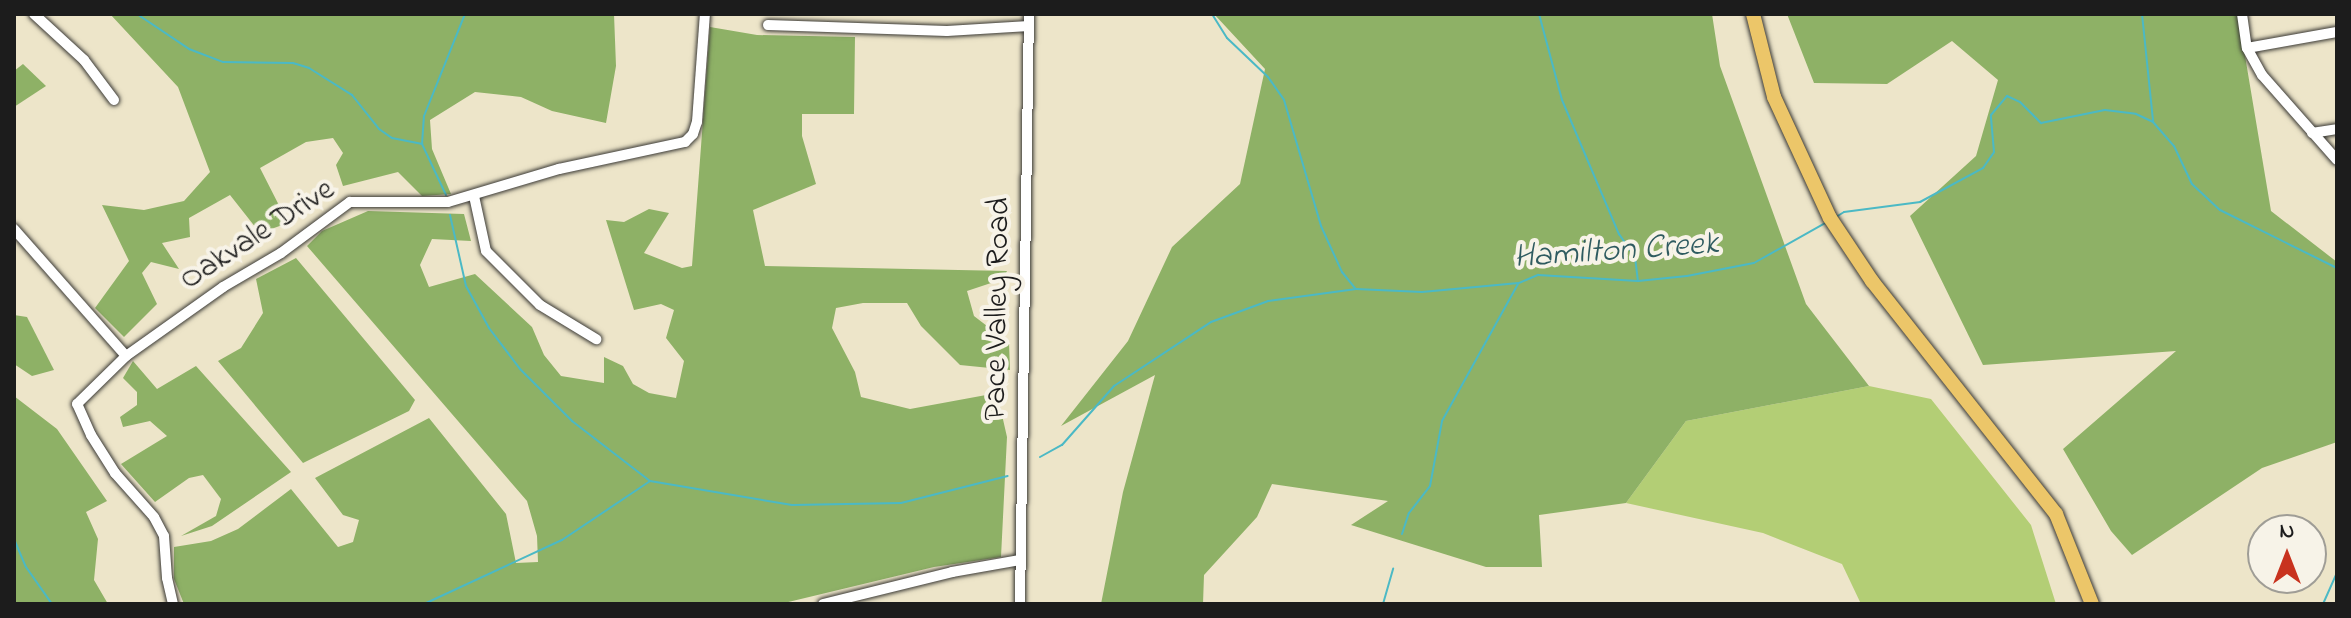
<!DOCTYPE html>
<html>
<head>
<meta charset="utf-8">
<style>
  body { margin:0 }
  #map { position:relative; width:2351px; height:618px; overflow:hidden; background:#ede5c9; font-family:"Indie Flower",sans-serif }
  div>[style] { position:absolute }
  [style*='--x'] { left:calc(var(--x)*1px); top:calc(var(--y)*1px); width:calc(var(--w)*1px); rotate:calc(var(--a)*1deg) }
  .green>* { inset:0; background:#b3ce75 }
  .forest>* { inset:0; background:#8eb166 }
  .stream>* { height:2px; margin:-1px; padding:0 1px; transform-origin:1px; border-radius:1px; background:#4bb9c5 }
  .roads { filter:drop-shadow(0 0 2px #3b3a36) drop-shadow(0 0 2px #3b3a36) }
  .minor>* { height:10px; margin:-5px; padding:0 5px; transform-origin:5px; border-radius:5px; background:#fff }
  .major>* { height:14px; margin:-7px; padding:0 7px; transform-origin:7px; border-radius:7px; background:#ecc669 }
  span { translate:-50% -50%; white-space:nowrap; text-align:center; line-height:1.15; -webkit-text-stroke:8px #f7f3e8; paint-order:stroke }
  .street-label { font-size:32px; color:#1c1c1c }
  .water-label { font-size:34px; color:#2f5b60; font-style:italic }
  .frame { position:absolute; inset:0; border:16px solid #1c1c1c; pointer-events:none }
  .north { position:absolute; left:2247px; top:514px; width:80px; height:80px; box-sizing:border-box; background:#f7f3e8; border:2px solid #9f9d96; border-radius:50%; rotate:0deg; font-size:22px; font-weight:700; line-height:32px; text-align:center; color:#1c1c1c }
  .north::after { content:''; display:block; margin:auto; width:28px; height:36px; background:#c8321e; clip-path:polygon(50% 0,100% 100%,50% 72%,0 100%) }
</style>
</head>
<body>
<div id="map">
  <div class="green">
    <div style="clip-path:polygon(1869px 386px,1931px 399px,2031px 525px,2056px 604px,1861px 604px,1842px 564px,1763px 533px,1626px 503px,1686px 421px)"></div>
  </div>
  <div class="forest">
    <div style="clip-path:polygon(110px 14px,614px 14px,616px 66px,606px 123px,552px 111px,521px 97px,475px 92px,430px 120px,432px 149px,451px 194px,422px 196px,398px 172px,343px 186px,336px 165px,343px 153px,333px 138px,306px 142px,260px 168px,288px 223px,260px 233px,230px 195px,189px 218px,190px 237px,162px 243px,179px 269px,151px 262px,142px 273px,157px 304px,124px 337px,95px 308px,129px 261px,102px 205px,144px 210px,184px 201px,210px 172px,178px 87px)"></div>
    <div style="clip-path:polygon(1214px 14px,1712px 14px,1720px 66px,1806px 304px,1869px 386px,1686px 421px,1626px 503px,1539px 515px,1542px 567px,1486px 567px,1351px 525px,1388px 501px,1272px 484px,1257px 517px,1204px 575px,1203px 604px,1101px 604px,1123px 492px,1155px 375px,1061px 426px,1128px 341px,1172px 247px,1240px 184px,1265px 69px)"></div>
    <div style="clip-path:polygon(1787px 14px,2238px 14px,2271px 211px,2337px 262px,2337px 442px,2262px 468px,2132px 555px,2111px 531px,2063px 449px,2176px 351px,1983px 365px,1910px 216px,1976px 156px,1998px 80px,1952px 41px,1887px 84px,1814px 83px)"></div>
    <div style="clip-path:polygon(710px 27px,757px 35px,855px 37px,854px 114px,802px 114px,802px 136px,816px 184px,753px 210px,765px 266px,1007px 271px,1003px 279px,967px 291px,974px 316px,1009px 343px,1010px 370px,960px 365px,921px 326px,907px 303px,863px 303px,836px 308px,832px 328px,855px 372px,861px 397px,910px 409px,997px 393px,1007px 437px,1001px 557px,934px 567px,780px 604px,184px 604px,174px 579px,174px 547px,211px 541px,238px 529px,291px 489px,338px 547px,353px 542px,359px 520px,343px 515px,315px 478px,429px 418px,506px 514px,516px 563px,538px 562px,537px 536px,527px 501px,307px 246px,322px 231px,368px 211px,464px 214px,471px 241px,432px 239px,420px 265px,429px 287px,475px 274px,532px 327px,544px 355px,561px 376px,604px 383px,604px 357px,623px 366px,633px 384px,649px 393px,676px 398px,684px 361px,666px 338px,674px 310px,661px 304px,634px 310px,606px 220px,624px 222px,649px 209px,669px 213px,644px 253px,682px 268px,692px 266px)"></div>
    <div style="clip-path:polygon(23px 64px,46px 86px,14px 107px,14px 71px)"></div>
    <div style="clip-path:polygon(296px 258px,415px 400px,409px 411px,303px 463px,218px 361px,241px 348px,263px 313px,256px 279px)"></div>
    <div style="clip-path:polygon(14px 315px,27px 317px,54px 370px,32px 376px,14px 364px)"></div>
    <div style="clip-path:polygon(133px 361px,157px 389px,196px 366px,291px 472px,212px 526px,181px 536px,216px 516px,221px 499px,203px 475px,189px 478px,155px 502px,121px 464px,167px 436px,150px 421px,123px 427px,120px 417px,137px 405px,137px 392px,123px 378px)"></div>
    <div style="clip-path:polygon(14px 396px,57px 429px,107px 501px,86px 512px,98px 539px,94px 580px,108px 604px,14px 604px)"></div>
  </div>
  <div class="stream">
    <div style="--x:137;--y:14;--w:63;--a:33.9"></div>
    <div style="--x:189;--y:49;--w:36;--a:21"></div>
    <div style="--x:223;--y:62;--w:70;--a:0.8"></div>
    <div style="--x:293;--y:63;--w:17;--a:17"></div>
    <div style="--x:309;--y:68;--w:51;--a:32.1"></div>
    <div style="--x:352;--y:95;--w:43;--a:51.5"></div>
    <div style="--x:379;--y:129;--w:16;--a:35"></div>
    <div style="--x:392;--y:138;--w:31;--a:11"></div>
    <div style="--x:1212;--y:14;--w:28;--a:58"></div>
    <div style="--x:1227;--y:38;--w:57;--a:43.6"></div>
    <div style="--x:1268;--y:77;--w:28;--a:55"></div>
    <div style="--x:1284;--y:100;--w:131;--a:73.6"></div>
    <div style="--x:1321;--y:226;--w:51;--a:65.5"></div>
    <div style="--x:1342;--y:272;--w:21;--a:51"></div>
    <div style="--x:1539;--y:14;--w:89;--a:75"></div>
    <div style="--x:1562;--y:100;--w:146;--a:67"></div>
    <div style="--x:1619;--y:234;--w:28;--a:55"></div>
    <div style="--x:1635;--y:257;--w:23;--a:83"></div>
    <div style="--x:2142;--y:14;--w:108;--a:84.1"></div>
    <div style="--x:446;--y:195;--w:56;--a:-115.2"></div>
    <div style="--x:422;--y:144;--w:28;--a:-86"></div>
    <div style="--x:424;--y:116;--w:110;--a:-68.1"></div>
    <div style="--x:450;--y:215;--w:73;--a:77.3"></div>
    <div style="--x:466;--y:286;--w:48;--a:61.3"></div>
    <div style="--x:489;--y:328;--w:51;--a:52.9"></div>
    <div style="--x:520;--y:369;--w:74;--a:45"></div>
    <div style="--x:572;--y:421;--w:98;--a:37.6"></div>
    <div style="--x:650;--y:481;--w:144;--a:9.6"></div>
    <div style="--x:792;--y:505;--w:109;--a:-1.1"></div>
    <div style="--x:901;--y:503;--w:110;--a:-14.2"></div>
    <div style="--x:1836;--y:217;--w:9;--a:-32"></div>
    <div style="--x:1844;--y:212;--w:77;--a:-7.5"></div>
    <div style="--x:1920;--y:202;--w:72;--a:-28.4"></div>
    <div style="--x:1983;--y:168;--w:19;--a:-55"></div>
    <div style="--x:1994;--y:152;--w:37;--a:-95"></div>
    <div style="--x:1991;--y:115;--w:25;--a:-50"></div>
    <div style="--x:2007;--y:96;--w:14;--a:25"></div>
    <div style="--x:2020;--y:102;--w:30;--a:45"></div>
    <div style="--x:2041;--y:123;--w:65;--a:-11.5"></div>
    <div style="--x:2105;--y:110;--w:31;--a:7"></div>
    <div style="--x:2136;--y:114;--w:19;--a:25"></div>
    <div style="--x:2153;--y:122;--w:32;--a:49"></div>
    <div style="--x:2174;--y:146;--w:42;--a:64.7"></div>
    <div style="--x:2192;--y:184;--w:38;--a:43"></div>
    <div style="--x:2220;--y:210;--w:131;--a:26.4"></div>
    <div style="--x:1040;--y:457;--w:25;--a:-29"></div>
    <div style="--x:1062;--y:445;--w:79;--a:-48.6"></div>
    <div style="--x:1114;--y:386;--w:116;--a:-33.4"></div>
    <div style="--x:1211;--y:322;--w:61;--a:-20.2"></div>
    <div style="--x:1268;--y:301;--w:89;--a:-7.8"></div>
    <div style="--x:1356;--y:289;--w:66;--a:2.6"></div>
    <div style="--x:1422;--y:292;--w:97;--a:-5.3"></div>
    <div style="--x:1519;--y:283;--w:21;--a:-23"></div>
    <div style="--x:1538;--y:275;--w:100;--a:3.4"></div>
    <div style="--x:1638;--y:281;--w:49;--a:-5.8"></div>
    <div style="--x:1687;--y:276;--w:68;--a:-11"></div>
    <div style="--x:1754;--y:263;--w:84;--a:-29.3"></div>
    <div style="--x:1402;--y:534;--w:22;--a:-72"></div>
    <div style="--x:1409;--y:513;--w:34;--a:-52"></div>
    <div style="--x:1430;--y:486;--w:66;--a:-79.5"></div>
    <div style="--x:1442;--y:421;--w:157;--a:-61"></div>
    <div style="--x:14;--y:539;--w:30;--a:67"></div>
    <div style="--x:26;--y:567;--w:45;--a:54.9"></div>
    <div style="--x:424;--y:604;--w:152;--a:-24.9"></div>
    <div style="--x:562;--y:540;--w:106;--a:-33.8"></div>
    <div style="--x:1383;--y:604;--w:37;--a:-74"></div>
    <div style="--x:2323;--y:604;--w:34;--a:-66"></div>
  </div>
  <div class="roads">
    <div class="minor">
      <div style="--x:34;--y:14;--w:68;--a:42.6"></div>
      <div style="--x:84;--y:60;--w:50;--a:53.1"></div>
      <div style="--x:2242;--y:14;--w:34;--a:82"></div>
      <div style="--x:2247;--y:48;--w:31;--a:61"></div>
      <div style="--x:2262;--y:75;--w:113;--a:48.6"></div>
      <div style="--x:768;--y:25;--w:179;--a:1.9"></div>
      <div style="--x:947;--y:31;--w:82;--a:-3.5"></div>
      <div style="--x:2247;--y:48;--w:91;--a:-10.1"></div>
      <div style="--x:2312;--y:133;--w:25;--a:-9"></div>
      <div style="--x:474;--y:196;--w:56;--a:77.7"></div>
      <div style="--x:486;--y:251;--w:76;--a:45"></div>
      <div style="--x:540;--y:305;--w:66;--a:31.3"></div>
      <div style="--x:14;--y:229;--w:169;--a:48.6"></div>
      <div style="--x:173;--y:604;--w:27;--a:-103"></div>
      <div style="--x:167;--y:578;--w:42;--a:-94.1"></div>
      <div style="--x:164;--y:536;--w:21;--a:-118"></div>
      <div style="--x:154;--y:517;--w:59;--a:-131.6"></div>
      <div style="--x:115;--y:473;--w:45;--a:-122.3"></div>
      <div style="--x:91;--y:435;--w:34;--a:-114"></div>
      <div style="--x:77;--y:404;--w:69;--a:-44.4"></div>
      <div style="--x:126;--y:356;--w:119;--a:-35.4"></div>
      <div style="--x:223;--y:287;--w:67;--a:-30.4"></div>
      <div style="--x:281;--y:253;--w:86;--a:-36.5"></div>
      <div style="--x:350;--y:202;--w:98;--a:0"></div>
      <div style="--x:448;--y:202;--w:116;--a:-16.6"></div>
      <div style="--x:559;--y:169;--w:129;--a:-12.1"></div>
      <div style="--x:685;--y:142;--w:11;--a:-45"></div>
      <div style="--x:693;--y:134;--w:13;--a:-72"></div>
      <div style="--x:697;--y:122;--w:108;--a:-85.8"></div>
      <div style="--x:823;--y:604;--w:133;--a:-13.9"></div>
      <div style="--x:952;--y:572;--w:69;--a:-10"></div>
      <div style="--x:1020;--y:604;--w:590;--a:-89.13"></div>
    </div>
    <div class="major">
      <div style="--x:1753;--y:14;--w:86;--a:75.8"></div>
      <div style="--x:1774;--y:97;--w:133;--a:65.2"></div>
      <div style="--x:1830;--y:218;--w:76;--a:56.3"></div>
      <div style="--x:1872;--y:281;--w:297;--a:51.7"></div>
      <div style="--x:2056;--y:514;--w:97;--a:68.2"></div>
    </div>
  </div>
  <div class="street-label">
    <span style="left:258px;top:236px;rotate:-33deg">Oakvale Drive</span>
    <span style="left:999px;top:309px;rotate:-89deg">Pace Valley Road</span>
  </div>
  <div class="water-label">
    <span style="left:1616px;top:252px;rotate:-4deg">Hamilton Creek</span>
  </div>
  <div class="frame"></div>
  <div class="north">N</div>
</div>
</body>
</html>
